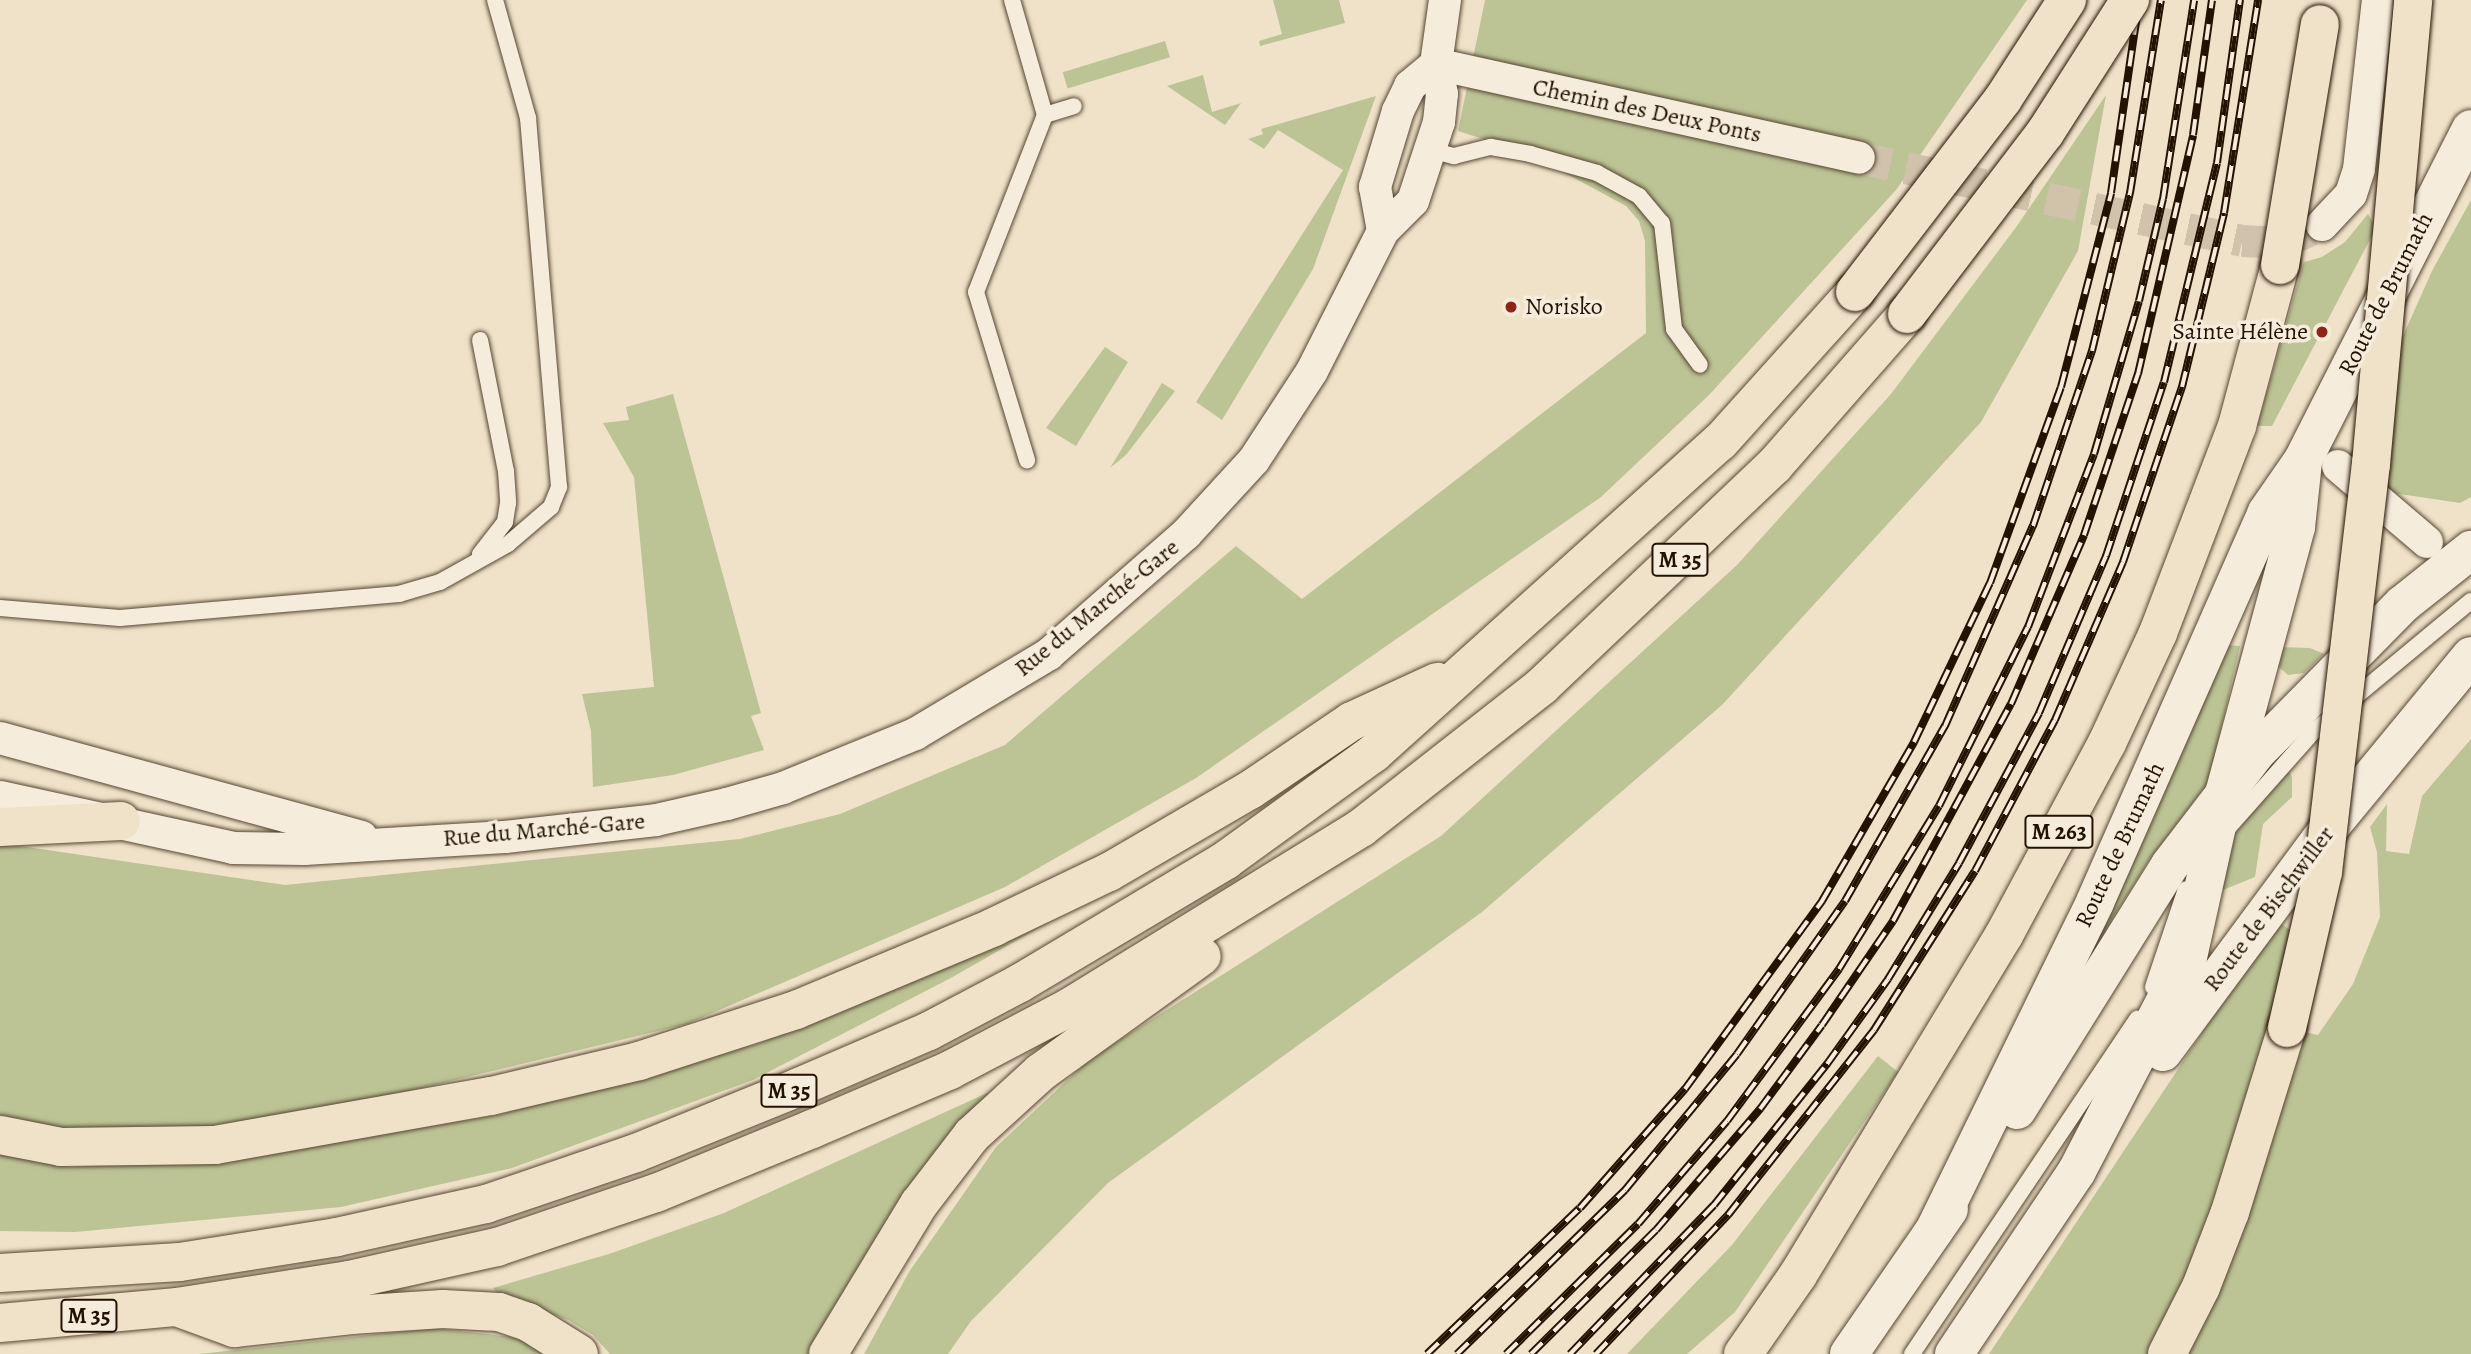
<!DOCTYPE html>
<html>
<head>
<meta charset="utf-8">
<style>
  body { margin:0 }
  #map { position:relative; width:2471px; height:1354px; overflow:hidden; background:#f0e2c9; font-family:Alegreya,serif }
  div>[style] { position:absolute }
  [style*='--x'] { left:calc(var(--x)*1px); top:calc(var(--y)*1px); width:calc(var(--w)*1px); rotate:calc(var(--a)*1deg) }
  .green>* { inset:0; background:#bcc395; transform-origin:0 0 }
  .minor-tunnel>* { height:32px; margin-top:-16px; transform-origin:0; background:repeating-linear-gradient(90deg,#d1c3ab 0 32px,transparent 0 48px) }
  .roads { filter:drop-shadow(0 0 2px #564632) drop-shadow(0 0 2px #564632) }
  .service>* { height:16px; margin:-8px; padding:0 8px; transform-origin:8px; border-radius:8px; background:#f5ecdc }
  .minor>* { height:32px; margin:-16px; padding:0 16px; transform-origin:16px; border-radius:16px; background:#f5ecdc }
  .secondary>* { height:38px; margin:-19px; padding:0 19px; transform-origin:19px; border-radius:19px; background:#f5ecdc }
  .trunk>* { height:38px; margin:-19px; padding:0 19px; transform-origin:19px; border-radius:19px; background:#f0e2c9 }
  .rail>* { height:8px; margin-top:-4px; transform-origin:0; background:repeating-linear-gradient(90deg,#f5ecdc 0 16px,#231200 0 32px); box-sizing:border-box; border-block:2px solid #231200 }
  .bridges { filter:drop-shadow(0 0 2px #231200) drop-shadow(0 0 2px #231200) }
  .trunk-bridge>* { height:38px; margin:-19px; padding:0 19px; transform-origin:19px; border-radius:19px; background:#f0e2c9 }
  .dots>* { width:19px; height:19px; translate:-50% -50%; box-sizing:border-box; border:4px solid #f5ecdc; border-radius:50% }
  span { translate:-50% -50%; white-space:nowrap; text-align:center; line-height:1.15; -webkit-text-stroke:7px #f5ecdc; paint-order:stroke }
  .shield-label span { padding:2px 5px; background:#f5ecdc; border:2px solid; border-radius:5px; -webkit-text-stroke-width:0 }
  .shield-label { font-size:23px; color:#231200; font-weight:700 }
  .street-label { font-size:24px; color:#231200 }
  .poi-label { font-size:24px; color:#231200 }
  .left { translate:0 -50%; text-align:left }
  .right { translate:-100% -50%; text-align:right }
</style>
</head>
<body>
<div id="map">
  <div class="green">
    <div style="clip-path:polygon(1273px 0,1339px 0,1345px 23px,1260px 46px,1259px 41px,1282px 34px)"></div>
    <div style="clip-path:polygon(1485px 0,2027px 0,1896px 190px,1709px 395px,1601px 497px,1196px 778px,1005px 887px,687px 1024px,393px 1095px,189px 1130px,58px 1131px,0 1115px,0 843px,285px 885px,740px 839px,840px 814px,1005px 745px,1236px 546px,1302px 599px,1646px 333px,1645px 241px,1639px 221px,1626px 206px,1530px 154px,1458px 131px)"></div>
    <div style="left:1165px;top:41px;width:17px;height:107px;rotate:73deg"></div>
    <div style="clip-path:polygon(1203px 75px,1212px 112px,1241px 103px,1225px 125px,1167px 86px)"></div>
    <div style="clip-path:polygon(2106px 95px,2078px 251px,1981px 422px,1722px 705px,1482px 912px,1108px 1183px,971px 1321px,948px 1354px,864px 1354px,909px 1272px,996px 1147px,1091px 1058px,1441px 836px,1737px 565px,1891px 394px,2017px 226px)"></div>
    <div style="clip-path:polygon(1376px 96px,1313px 269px,1222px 420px,1196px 402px,1343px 170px,1278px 130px,1264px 149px,1248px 139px,1263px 134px,1261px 129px)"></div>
    <div style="clip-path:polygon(2471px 200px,2471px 497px,2460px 503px,2393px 493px,2350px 455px,2432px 271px)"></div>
    <div style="clip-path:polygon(2368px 214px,2376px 228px,2272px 426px,2257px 426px,2304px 262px,2322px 257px,2345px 242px)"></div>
    <div style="clip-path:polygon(1105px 347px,1128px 362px,1076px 446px,1046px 428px)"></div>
    <div style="clip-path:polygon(1162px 383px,1175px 391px,1126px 455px,1110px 468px)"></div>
    <div style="clip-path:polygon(673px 394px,761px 713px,751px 716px,764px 750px,673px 775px,593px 787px,591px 731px,582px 694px,654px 687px,634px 477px,603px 423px,629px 420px,626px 407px)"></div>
    <div style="clip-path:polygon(2225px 645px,2240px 646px,2209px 782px,2150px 859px,2084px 963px)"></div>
    <div style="clip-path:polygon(2273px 647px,2310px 648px,2324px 654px,2304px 673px,2288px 675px,2274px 663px)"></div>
    <div style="clip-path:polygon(2471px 739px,2471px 1354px,1989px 1354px,2277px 920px,2291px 931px,2268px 1024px,2318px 1035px,2353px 984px,2380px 917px,2377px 852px,2370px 827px,2387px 804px,2386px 851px,2409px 854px,2422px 796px)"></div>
    <div style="clip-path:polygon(2287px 767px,2292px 777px,2292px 797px,2263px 824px,2255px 877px,2218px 892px,2234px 831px)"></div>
    <div style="clip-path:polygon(1058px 917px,949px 979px,753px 1080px,512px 1168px,341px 1207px,75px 1232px,0 1231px,0 1154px,71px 1167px,254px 1156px,497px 1115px,760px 1043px)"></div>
    <div style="clip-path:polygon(1878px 1056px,1898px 1072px,1735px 1312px,1687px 1354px,1627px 1354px,1732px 1245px)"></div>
    <div style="clip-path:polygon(987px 1093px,991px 1094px,818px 1354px,610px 1354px,593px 1335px,568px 1320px,499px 1296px,493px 1288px,612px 1253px,724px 1213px)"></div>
    <div style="clip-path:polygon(433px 1328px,522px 1338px,554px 1354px,199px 1354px)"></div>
  </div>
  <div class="minor-tunnel">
    <div style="--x:1859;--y:158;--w:392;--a:12.2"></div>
    <div style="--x:2242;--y:241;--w:40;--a:2.9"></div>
    <div style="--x:2282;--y:243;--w:44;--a:-24.2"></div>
  </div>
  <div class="roads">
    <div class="service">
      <div style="--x:1012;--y:0;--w:120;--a:74"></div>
      <div style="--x:1045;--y:115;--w:190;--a:111.3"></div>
      <div style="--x:976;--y:292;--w:176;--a:73.1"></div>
      <div style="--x:1045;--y:115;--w:30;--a:-17"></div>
      <div style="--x:1431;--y:150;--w:24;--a:15"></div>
      <div style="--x:1454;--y:156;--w:38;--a:-14"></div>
      <div style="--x:1491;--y:147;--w:40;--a:10"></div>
      <div style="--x:1530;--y:154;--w:70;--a:15.8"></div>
      <div style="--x:1597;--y:173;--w:48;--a:28.7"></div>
      <div style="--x:1639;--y:196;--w:35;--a:50"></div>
      <div style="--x:1662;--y:223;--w:107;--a:83.5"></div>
      <div style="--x:1674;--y:329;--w:44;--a:54.2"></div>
      <div style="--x:480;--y:340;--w:134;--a:78.8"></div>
      <div style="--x:506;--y:471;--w:32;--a:86"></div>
      <div style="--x:508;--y:503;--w:19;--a:99"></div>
      <div style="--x:505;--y:522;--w:41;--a:128"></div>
      <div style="--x:0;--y:608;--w:120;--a:4.8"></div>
      <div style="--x:120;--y:618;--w:280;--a:-4.9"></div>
      <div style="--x:399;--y:594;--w:43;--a:-16.3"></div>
      <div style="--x:440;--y:582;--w:78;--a:-29.2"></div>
      <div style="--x:508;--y:544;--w:57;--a:-40.7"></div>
      <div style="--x:551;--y:507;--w:22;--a:-68"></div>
      <div style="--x:559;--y:487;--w:370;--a:-94.8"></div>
      <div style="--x:528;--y:118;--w:123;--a:-105.6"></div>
      <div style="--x:2228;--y:828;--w:128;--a:-48.5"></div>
      <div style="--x:2313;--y:732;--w:205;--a:-39.7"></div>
      <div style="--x:2153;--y:987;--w:103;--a:-71.4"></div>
      <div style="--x:1912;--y:1354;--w:404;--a:-56.1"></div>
    </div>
    <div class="minor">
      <div style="--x:1436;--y:64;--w:433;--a:12.5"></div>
      <div style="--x:2322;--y:225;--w:42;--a:-46.9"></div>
      <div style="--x:2351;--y:194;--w:26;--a:-72"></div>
      <div style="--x:2359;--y:169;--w:170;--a:-83.6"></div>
      <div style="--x:1383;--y:231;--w:45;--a:-100.3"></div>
      <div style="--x:1375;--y:187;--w:79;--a:-73.2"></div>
      <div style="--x:1398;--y:111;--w:28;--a:-64"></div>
      <div style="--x:1410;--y:86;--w:34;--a:-40"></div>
      <div style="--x:2338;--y:466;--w:117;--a:40.5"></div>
      <div style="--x:0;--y:738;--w:375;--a:15.3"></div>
      <div style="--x:0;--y:797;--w:239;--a:12.3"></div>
      <div style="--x:233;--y:848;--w:71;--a:0.8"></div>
      <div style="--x:304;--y:849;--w:201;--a:-3.4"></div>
      <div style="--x:505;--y:837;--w:152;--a:-6.4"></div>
      <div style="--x:656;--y:820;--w:73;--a:-12.7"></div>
      <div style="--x:727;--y:804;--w:58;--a:-15.9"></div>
      <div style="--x:783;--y:788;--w:143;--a:-22.2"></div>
      <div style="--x:915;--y:734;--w:156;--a:-30.8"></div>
      <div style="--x:1049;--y:654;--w:182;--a:-41.2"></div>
      <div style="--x:1186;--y:534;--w:100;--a:-47.4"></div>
      <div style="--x:1254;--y:460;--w:106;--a:-56.9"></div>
      <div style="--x:1312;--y:371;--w:157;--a:-63.1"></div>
      <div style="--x:1383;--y:231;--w:42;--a:-45"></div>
      <div style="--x:1413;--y:201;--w:83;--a:-71.8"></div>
      <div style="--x:1439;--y:122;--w:28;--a:-84"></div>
      <div style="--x:1442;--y:94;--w:31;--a:-101"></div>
      <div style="--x:1436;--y:64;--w:65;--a:-82"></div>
    </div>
    <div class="secondary">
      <div style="--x:2163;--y:1052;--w:274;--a:-53.5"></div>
      <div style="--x:2326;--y:832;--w:228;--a:-50.5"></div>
      <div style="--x:2017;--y:1110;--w:289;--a:-58"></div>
      <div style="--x:2170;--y:865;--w:141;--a:-52.5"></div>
      <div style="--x:2256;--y:753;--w:209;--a:-45.4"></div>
      <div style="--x:2403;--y:604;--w:87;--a:-38.5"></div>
      <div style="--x:1934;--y:1231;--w:366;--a:-63.9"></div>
      <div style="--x:2095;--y:902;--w:426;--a:-66.2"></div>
      <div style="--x:2267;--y:512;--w:63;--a:-55.3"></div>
      <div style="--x:2303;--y:460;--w:371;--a:-63.1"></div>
      <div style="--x:1849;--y:1354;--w:176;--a:-55.4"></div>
      <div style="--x:1954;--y:1354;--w:220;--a:-56.1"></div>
      <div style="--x:2077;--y:1171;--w:241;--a:-62.6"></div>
      <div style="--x:2188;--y:957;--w:167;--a:-77.5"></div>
      <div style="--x:2224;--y:794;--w:277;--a:-74.9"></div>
      <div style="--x:2296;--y:527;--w:65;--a:-83.9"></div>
    </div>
    <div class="trunk">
      <div style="--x:0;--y:827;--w:121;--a:-2.8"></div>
      <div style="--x:0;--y:1135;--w:62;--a:11.1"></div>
      <div style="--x:61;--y:1147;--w:154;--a:-0.7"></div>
      <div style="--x:215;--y:1145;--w:280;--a:-10.1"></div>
      <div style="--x:491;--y:1096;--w:152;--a:-13.3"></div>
      <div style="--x:639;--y:1061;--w:165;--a:-18"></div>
      <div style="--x:796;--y:1010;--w:215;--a:-22.7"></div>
      <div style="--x:994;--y:927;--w:127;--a:-25.6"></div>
      <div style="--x:1109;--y:872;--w:163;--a:-30.2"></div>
      <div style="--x:1250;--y:790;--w:123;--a:-34.1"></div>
      <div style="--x:1352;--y:721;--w:94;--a:-24.6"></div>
      <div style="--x:0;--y:1273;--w:180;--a:-3.5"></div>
      <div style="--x:180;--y:1262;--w:159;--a:-9"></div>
      <div style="--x:337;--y:1237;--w:153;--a:-12.5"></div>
      <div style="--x:486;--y:1204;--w:158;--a:-18.8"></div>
      <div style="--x:636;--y:1153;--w:176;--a:-22"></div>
      <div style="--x:799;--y:1087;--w:142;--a:-23.3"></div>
      <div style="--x:929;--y:1031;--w:103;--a:-27.8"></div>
      <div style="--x:1020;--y:983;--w:240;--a:-30.8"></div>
      <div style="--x:1226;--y:860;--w:183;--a:-35.9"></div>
      <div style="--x:1374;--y:753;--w:465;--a:-42"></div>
      <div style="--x:1720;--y:442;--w:202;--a:-48"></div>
      <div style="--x:179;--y:1308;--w:59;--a:20"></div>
      <div style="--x:234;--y:1328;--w:118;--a:-6.3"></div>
      <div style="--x:351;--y:1315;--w:92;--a:-3.7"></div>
      <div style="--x:443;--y:1309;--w:56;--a:3.1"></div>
      <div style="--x:499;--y:1312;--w:31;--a:19"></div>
      <div style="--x:528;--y:1322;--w:60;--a:32.1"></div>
      <div style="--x:0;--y:1323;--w:178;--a:-5.2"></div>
      <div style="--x:177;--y:1307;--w:174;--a:-8.9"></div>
      <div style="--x:349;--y:1280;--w:152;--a:-12.6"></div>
      <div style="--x:497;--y:1247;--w:168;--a:-18.8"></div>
      <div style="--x:656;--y:1193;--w:169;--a:-22.3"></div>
      <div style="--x:812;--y:1129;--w:150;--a:-23.1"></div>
      <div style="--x:950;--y:1070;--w:136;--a:-27.7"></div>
      <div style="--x:1070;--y:1007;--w:342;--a:-31.6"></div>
      <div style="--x:1361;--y:828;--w:230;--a:-38.1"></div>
      <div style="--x:1542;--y:686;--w:320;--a:-43.5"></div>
      <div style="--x:1774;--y:466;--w:202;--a:-48.8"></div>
      <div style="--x:828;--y:1354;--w:175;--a:-58.8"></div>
      <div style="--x:919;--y:1204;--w:87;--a:-52.5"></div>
      <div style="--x:972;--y:1135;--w:93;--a:-42.4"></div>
      <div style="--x:1041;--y:1072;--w:198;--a:-35.8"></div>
      <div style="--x:1743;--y:1354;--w:96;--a:-55.2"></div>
      <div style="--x:1798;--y:1275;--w:398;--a:-58.8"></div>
      <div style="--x:2004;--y:935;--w:218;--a:-61.8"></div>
      <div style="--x:2107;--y:743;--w:121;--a:-65.1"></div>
      <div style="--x:2158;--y:633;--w:222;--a:-69.1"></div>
      <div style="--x:2237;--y:426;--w:167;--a:-75"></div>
      <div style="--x:2167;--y:1354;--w:75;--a:-63.1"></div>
      <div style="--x:2201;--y:1287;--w:80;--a:-68.9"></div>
      <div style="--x:2230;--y:1212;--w:193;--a:-72.8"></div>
    </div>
  </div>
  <div class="rail">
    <div style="--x:1427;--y:1354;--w:211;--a:-43.7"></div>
    <div style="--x:1580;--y:1208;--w:159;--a:-48.6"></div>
    <div style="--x:1685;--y:1089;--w:233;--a:-53.9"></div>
    <div style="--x:1822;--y:901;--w:184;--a:-59.9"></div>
    <div style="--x:1914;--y:742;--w:176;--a:-64.5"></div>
    <div style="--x:1990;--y:583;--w:208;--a:-70.1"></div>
    <div style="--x:2061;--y:387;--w:200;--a:-75.5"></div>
    <div style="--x:2111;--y:193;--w:195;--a:-81.7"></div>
    <div style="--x:1457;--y:1354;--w:235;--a:-44.3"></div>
    <div style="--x:1625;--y:1190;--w:176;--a:-50.5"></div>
    <div style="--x:1737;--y:1054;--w:187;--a:-54.8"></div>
    <div style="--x:1845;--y:901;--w:202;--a:-60.3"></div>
    <div style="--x:1945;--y:726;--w:219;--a:-66.3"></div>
    <div style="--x:2033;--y:526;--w:185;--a:-71.4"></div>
    <div style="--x:2092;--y:351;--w:163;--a:-76.5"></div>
    <div style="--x:2130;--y:193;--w:195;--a:-80.9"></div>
    <div style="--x:1506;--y:1354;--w:185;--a:-44.6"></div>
    <div style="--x:1638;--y:1224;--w:136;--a:-49.2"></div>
    <div style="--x:1727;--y:1121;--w:189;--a:-53.6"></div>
    <div style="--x:1839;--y:969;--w:191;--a:-58.5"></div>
    <div style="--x:1939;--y:806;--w:200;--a:-63.6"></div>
    <div style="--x:2028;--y:627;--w:185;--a:-69.1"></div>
    <div style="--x:2094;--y:454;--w:159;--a:-73.6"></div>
    <div style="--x:2139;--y:301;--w:105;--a:-76.8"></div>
    <div style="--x:2163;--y:199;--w:201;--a:-81.1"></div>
    <div style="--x:1531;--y:1354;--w:176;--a:-44.8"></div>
    <div style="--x:1656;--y:1230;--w:160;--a:-49.3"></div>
    <div style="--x:1760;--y:1109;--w:104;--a:-53.6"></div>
    <div style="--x:1822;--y:1025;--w:126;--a:-55.7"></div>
    <div style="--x:1893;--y:921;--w:247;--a:-61.5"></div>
    <div style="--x:2011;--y:704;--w:184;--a:-66.6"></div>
    <div style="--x:2084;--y:535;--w:170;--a:-71.5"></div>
    <div style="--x:2138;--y:374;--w:245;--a:-77"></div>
    <div style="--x:2193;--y:135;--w:136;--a:-82"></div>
    <div style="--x:1570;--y:1354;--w:207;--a:-46"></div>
    <div style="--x:1714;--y:1205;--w:181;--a:-51.3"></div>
    <div style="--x:1827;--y:1064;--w:105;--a:-54.3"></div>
    <div style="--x:1888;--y:979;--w:136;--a:-58.5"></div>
    <div style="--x:1959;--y:863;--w:170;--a:-61.9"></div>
    <div style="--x:2039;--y:713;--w:171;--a:-66.9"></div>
    <div style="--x:2106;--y:556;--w:183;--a:-71.6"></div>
    <div style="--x:2164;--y:382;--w:225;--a:-76.4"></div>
    <div style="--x:2217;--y:163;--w:165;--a:-82"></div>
    <div style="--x:1596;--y:1354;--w:192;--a:-46.5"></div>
    <div style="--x:1728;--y:1215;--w:236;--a:-51.7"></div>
    <div style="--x:1874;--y:1030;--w:188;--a:-57.6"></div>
    <div style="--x:1975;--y:871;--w:171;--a:-62.1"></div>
    <div style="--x:2055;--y:720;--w:172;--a:-66.7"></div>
    <div style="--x:2123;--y:562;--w:185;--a:-71.4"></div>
    <div style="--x:2182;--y:387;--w:179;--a:-76.4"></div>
    <div style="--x:2224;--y:213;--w:216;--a:-80.9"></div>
  </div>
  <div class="bridges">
    <div class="trunk-bridge">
      <div style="--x:2280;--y:265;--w:244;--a:-80.6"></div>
      <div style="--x:1855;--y:292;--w:243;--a:-52.5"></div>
      <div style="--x:2003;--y:99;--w:118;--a:-57.1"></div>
      <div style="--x:1907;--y:314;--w:228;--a:-52.7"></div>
      <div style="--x:2045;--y:133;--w:158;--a:-57.4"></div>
      <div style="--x:2287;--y:1028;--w:160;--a:-77"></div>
      <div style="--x:2323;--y:872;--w:411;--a:-83.3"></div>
      <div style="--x:2371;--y:464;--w:466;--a:-84.8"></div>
    </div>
  </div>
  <div class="dots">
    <div style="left:1511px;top:307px;background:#8f2418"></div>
    <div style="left:2322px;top:332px;background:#8f2418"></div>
  </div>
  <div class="shield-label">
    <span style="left:1680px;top:560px">M 35</span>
    <span style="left:2059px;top:832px">M 263</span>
    <span style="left:789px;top:1091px">M 35</span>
    <span style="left:89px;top:1316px">M 35</span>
  </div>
  <div class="street-label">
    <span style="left:1647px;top:111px;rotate:12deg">Chemin des Deux Ponts</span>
    <span style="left:2386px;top:294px;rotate:-63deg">Route de Brumath</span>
    <span style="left:1097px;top:608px;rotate:-39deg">Rue du Marché-Gare</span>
    <span style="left:544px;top:830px;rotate:-5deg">Rue du Marché-Gare</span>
    <span style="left:2120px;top:845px;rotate:-65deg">Route de Brumath</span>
    <span style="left:2269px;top:909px;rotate:-53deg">Route de Bischwiller</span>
  </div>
  <div class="poi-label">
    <span class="left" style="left:1525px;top:307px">Norisko</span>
    <span class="right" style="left:2308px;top:332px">Sainte Hélène</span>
  </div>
</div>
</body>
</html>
